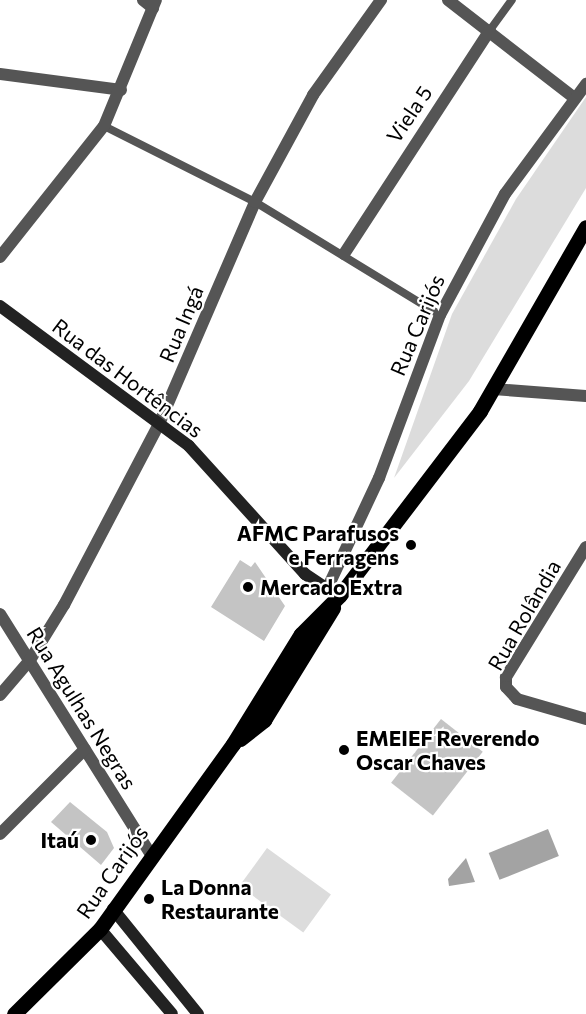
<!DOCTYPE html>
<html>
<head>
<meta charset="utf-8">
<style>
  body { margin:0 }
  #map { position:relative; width:586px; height:1014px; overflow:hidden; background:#fff; font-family:Commissioner,sans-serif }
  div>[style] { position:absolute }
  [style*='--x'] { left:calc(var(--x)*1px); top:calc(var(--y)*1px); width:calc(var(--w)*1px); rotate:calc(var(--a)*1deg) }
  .green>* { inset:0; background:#dcdcdc; transform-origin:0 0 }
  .water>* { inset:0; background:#a3a3a3; transform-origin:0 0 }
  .building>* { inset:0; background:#c4c4c4; transform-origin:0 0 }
  .service>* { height:8px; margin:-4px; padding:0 4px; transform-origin:4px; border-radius:4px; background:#555 }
  .minor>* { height:12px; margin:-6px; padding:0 6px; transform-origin:6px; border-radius:6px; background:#555 }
  .tertiary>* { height:12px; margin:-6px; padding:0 6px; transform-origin:6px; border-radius:6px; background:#555 }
  .secondary>* { height:12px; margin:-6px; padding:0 6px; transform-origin:6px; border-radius:6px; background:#222 }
  .primary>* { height:15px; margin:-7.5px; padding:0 7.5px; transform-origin:7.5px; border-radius:7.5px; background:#000 }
  .dots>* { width:16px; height:16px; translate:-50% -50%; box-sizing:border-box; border:3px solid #fff; border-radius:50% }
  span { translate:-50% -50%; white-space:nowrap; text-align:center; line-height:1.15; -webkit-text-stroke:4.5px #fff; paint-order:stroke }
  .street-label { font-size:21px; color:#000 }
  .poi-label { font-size:21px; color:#000; font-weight:700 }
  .right { translate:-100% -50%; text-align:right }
  .left { translate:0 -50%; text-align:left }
</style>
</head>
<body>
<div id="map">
  <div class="green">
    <div style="clip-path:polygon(586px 97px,586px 188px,469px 381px,394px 478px,452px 314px,516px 199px)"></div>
    <div style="left:267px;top:848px;width:79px;height:47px;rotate:36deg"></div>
  </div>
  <div class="water">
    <div style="left:548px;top:829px;width:29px;height:64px;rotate:68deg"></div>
    <div style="clip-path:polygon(466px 858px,475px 882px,449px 886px,448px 879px)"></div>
  </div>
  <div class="building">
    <div style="clip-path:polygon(240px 560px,251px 567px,255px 562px,285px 606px,264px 641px,211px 607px)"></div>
    <div style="left:441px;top:719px;width:53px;height:81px;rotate:38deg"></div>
    <div style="clip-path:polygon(70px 802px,107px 832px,114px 848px,101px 865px,51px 822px)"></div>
  </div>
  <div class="service">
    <div style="--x:490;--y:30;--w:37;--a:-54"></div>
    <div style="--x:104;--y:126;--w:169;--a:26.7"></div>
    <div style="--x:255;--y:202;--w:217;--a:31.4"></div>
  </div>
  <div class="minor">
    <div style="--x:143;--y:0;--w:13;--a:39"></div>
    <div style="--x:448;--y:0;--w:158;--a:37.8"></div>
    <div style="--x:0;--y:74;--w:122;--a:7.5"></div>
    <div style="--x:344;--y:254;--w:267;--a:-56.9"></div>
    <div style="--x:0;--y:257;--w:167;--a:-51.6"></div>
    <div style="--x:104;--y:126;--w:136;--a:-67.6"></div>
    <div style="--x:493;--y:389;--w:93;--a:4.3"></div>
    <div style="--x:586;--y:547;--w:153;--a:121.6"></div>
    <div style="--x:506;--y:677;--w:10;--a:90"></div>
    <div style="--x:506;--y:687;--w:16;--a:47"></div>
    <div style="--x:517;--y:699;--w:72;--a:16.2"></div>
    <div style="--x:0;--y:614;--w:282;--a:57.9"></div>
    <div style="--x:0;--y:695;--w:46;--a:-49.4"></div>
    <div style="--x:30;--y:660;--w:65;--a:-58.3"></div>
    <div style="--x:64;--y:605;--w:204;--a:-62.3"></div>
    <div style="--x:159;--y:424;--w:242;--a:-66.6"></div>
    <div style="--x:255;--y:202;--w:122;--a:-61.5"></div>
    <div style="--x:313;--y:95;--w:117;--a:-54.4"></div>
    <div style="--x:0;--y:834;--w:120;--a:-45"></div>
  </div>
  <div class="tertiary">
    <div style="--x:336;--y:593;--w:10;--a:-156"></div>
    <div style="--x:327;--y:589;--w:123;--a:-64.9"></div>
    <div style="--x:379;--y:478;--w:174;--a:-69.5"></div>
    <div style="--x:440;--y:315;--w:137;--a:-61.8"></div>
    <div style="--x:505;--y:194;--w:137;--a:-53.6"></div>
  </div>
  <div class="secondary">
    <div style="--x:0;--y:306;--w:235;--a:36.5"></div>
    <div style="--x:189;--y:446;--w:173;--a:47.8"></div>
    <div style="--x:305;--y:574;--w:27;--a:34"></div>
    <div style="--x:113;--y:909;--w:135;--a:51"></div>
    <div style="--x:100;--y:929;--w:111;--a:49.7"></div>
  </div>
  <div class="primary">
    <div style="--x:240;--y:739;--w:31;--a:-38"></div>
    <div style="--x:264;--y:720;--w:132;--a:-58.4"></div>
    <div style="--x:14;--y:1014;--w:121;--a:-44.7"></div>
    <div style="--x:100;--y:929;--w:228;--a:-54.3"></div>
    <div style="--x:233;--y:744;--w:129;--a:-58.3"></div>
    <div style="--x:301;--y:634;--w:55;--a:-45"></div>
    <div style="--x:340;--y:595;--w:231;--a:-52.7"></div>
    <div style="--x:480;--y:411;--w:212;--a:-60.1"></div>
  </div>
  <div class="dots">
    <div style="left:411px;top:545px;background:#000"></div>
    <div style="left:248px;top:587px;background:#000"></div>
    <div style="left:344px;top:750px;background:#000"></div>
    <div style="left:91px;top:840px;background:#000"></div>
    <div style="left:149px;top:899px;background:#000"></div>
  </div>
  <div class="street-label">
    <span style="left:409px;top:114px;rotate:-56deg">Viela 5</span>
    <span style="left:181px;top:324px;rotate:-67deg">Rua Ingá</span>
    <span style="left:417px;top:325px;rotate:-67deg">Rua Carijós</span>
    <span style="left:128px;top:378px;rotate:37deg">Rua das Hortências</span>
    <span style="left:524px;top:615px;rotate:-60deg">Rua Rolândia</span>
    <span style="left:82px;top:708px;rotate:58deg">Rua Agulhas Negras</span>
    <span style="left:112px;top:872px;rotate:-55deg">Rua Carijós</span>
  </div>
  <div class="poi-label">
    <span class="right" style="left:399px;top:545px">AFMC Parafusos<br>e Ferragens</span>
    <span class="left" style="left:260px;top:587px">Mercado Extra</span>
    <span class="left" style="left:356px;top:750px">EMEIEF Reverendo<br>Oscar Chaves</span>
    <span class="right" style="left:79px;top:840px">Itaú</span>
    <span class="left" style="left:161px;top:899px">La Donna<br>Restaurante</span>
  </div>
</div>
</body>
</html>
